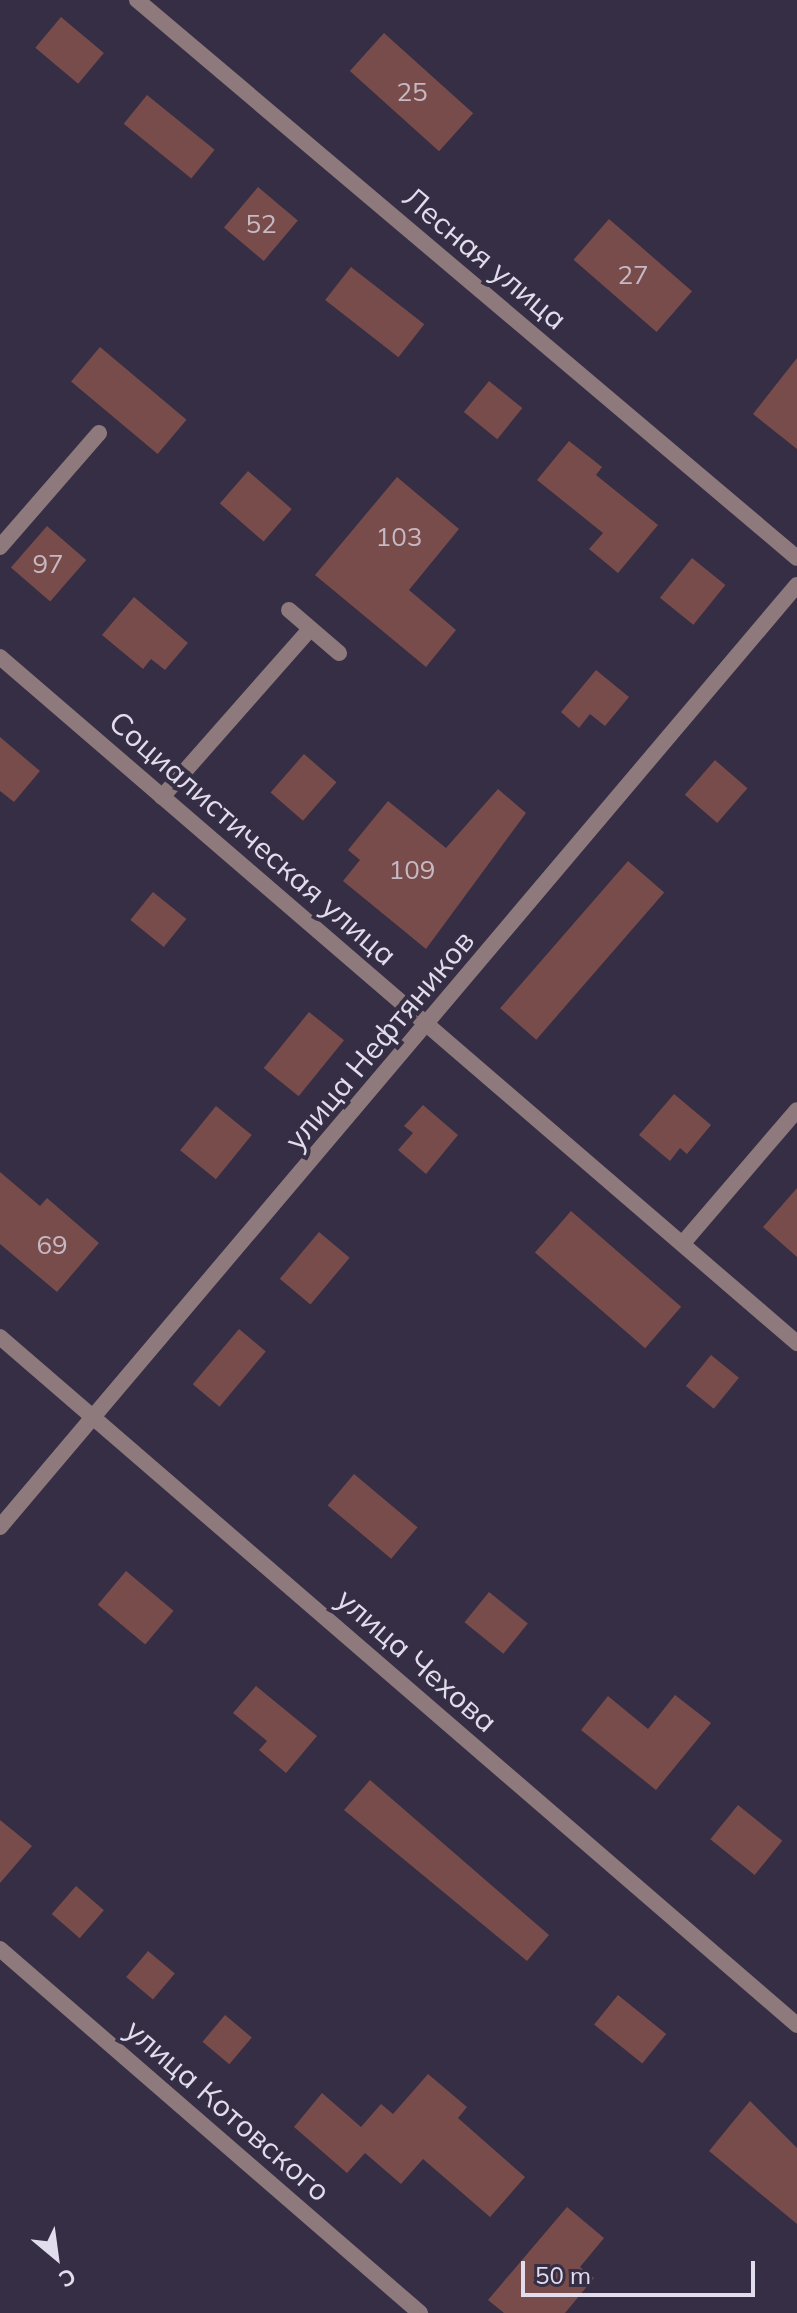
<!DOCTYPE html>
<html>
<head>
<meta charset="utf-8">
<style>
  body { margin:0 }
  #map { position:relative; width:797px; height:2313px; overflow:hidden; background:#352e44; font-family:Mulish,sans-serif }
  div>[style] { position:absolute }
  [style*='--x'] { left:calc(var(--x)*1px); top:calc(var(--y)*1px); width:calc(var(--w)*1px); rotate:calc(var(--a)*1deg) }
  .building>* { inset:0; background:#784c4a; transform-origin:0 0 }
  .service>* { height:16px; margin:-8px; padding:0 8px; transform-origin:8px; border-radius:8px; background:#8e797c }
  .minor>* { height:16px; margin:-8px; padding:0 8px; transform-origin:8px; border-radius:8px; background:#8e797c }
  span { translate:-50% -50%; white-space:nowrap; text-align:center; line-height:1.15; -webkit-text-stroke:8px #352e44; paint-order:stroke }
  .number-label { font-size:26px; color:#c7b9c4 }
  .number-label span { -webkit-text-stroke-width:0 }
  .street-label { font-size:30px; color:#e1ddec }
  .north { position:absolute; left:16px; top:2217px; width:80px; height:80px; -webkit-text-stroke:6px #352e44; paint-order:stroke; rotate:151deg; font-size:22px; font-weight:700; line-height:32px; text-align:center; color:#e1ddec }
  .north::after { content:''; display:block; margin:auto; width:28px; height:36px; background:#e1ddec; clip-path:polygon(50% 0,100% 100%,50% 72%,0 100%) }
  .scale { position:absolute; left:521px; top:2261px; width:234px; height:36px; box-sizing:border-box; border:4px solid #e1ddec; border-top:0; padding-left:10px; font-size:24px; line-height:28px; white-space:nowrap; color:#e1ddec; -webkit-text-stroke:6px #352e44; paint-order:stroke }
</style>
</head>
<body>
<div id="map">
  <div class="building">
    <div style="left:61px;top:17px;width:56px;height:40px;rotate:40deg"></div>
    <div style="left:384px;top:33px;width:120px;height:51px;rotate:42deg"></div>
    <div style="left:147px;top:95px;width:87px;height:37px;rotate:39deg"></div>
    <div style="left:258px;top:187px;width:52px;height:53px;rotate:40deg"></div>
    <div style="left:609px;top:219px;width:110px;height:54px;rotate:41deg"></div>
    <div style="left:351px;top:267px;width:93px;height:42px;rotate:38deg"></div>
    <div style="left:100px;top:347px;width:113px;height:45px;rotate:40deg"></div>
    <div style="clip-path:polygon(797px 358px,797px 449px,753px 414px)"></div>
    <div style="left:489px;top:381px;width:43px;height:40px;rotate:39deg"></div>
    <div style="clip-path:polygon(569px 441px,602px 467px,596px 475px,658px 525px,618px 573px,589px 549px,603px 533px,537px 480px)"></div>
    <div style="left:248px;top:471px;width:58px;height:43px;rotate:41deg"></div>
    <div style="clip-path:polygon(397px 477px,459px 529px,409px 590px,456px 630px,426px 667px,315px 575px)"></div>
    <div style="left:47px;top:526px;width:52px;height:55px;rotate:41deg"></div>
    <div style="left:692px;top:558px;width:43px;height:51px;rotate:39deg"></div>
    <div style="clip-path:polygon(134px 597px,188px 643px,165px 670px,151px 659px,143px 669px,102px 635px)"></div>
    <div style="clip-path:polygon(596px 670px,629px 697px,605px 726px,590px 714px,579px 728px,561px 712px)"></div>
    <div style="clip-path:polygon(0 737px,40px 771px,14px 802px,0 791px)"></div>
    <div style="left:304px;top:754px;width:43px;height:51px;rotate:41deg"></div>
    <div style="left:715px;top:760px;width:43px;height:46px;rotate:41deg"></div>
    <div style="clip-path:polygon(498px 789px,526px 813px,426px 949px,343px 881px,360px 860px,348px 850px,388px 801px,446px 848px)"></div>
    <div style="left:628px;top:861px;width:48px;height:195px;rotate:41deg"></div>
    <div style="left:153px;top:892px;width:43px;height:36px;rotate:39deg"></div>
    <div style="left:309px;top:1012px;width:45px;height:72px;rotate:39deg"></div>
    <div style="clip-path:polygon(674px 1094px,711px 1125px,687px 1154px,680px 1148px,670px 1161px,639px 1135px)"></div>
    <div style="clip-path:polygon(423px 1105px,458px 1135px,426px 1174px,398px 1150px,413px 1133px,404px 1126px)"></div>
    <div style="left:216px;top:1106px;width:46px;height:57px;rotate:39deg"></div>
    <div style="clip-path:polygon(0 1172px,40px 1206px,47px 1198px,99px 1243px,57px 1292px,0 1244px)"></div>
    <div style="clip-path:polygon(797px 1188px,797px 1257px,763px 1227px)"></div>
    <div style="left:571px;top:1211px;width:146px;height:55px;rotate:41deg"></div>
    <div style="left:319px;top:1232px;width:40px;height:61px;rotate:40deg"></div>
    <div style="left:239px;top:1329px;width:35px;height:72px;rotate:40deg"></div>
    <div style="left:711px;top:1355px;width:36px;height:40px;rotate:39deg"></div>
    <div style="left:354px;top:1474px;width:83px;height:41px;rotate:40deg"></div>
    <div style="left:126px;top:1571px;width:62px;height:44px;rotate:40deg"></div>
    <div style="left:489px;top:1592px;width:50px;height:39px;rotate:39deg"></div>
    <div style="clip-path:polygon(256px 1686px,317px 1736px,286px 1773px,259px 1750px,267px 1741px,233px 1713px)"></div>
    <div style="clip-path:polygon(675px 1695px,711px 1723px,656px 1790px,581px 1730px,608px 1696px,648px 1729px)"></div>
    <div style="clip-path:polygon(370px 1780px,549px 1935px,527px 1961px,344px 1810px)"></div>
    <div style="left:738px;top:1805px;width:57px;height:44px;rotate:39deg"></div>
    <div style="clip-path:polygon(0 1820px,32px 1846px,0 1883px)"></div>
    <div style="left:76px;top:1886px;width:37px;height:37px;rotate:41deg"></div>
    <div style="left:148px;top:1951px;width:35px;height:34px;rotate:40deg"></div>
    <div style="left:618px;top:1995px;width:62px;height:38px;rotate:39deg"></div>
    <div style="left:225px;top:2015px;width:35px;height:35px;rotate:40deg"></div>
    <div style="clip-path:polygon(428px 2074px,467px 2107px,458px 2118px,525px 2177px,490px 2217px,423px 2159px,401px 2184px,365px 2153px,347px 2173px,294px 2127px,322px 2093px,361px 2127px,381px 2104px,393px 2114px)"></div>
    <div style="clip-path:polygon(750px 2101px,797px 2148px,797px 2224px,709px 2151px)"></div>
    <div style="clip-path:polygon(567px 2207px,604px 2238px,580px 2267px,594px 2278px,565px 2313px,504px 2313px,488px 2300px)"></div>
  </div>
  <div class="service">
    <div style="--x:0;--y:547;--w:151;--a:-49"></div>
    <div style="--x:289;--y:610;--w:66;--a:40.7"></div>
    <div style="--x:162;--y:797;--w:224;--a:-48.6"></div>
    <div style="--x:683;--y:1243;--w:175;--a:-49.4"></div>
  </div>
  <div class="minor">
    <div style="--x:137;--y:0;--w:864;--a:40.21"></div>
    <div style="--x:0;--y:657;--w:1052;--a:40.72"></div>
    <div style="--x:0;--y:1337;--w:1053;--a:40.8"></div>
    <div style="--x:0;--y:1527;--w:1234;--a:-49.77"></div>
    <div style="--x:0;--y:1949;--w:556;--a:40.91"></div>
  </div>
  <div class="number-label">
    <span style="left:412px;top:92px">25</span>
    <span style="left:261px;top:224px">52</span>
    <span style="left:633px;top:275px">27</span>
    <span style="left:399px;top:537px">103</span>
    <span style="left:48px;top:564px">97</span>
    <span style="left:412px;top:870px">109</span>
    <span style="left:52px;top:1245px">69</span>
  </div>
  <div class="street-label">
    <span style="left:485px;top:258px;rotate:40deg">Лесная улица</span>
    <span style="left:253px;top:838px;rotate:41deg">Социалистическая улица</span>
    <span style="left:379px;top:1040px;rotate:-50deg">улица Нефтяников</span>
    <span style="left:417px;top:1660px;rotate:41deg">улица Чехова</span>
    <span style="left:228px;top:2110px;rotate:41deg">улица Котовского</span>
  </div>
  <div class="north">С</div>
  <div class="scale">50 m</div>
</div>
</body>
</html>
